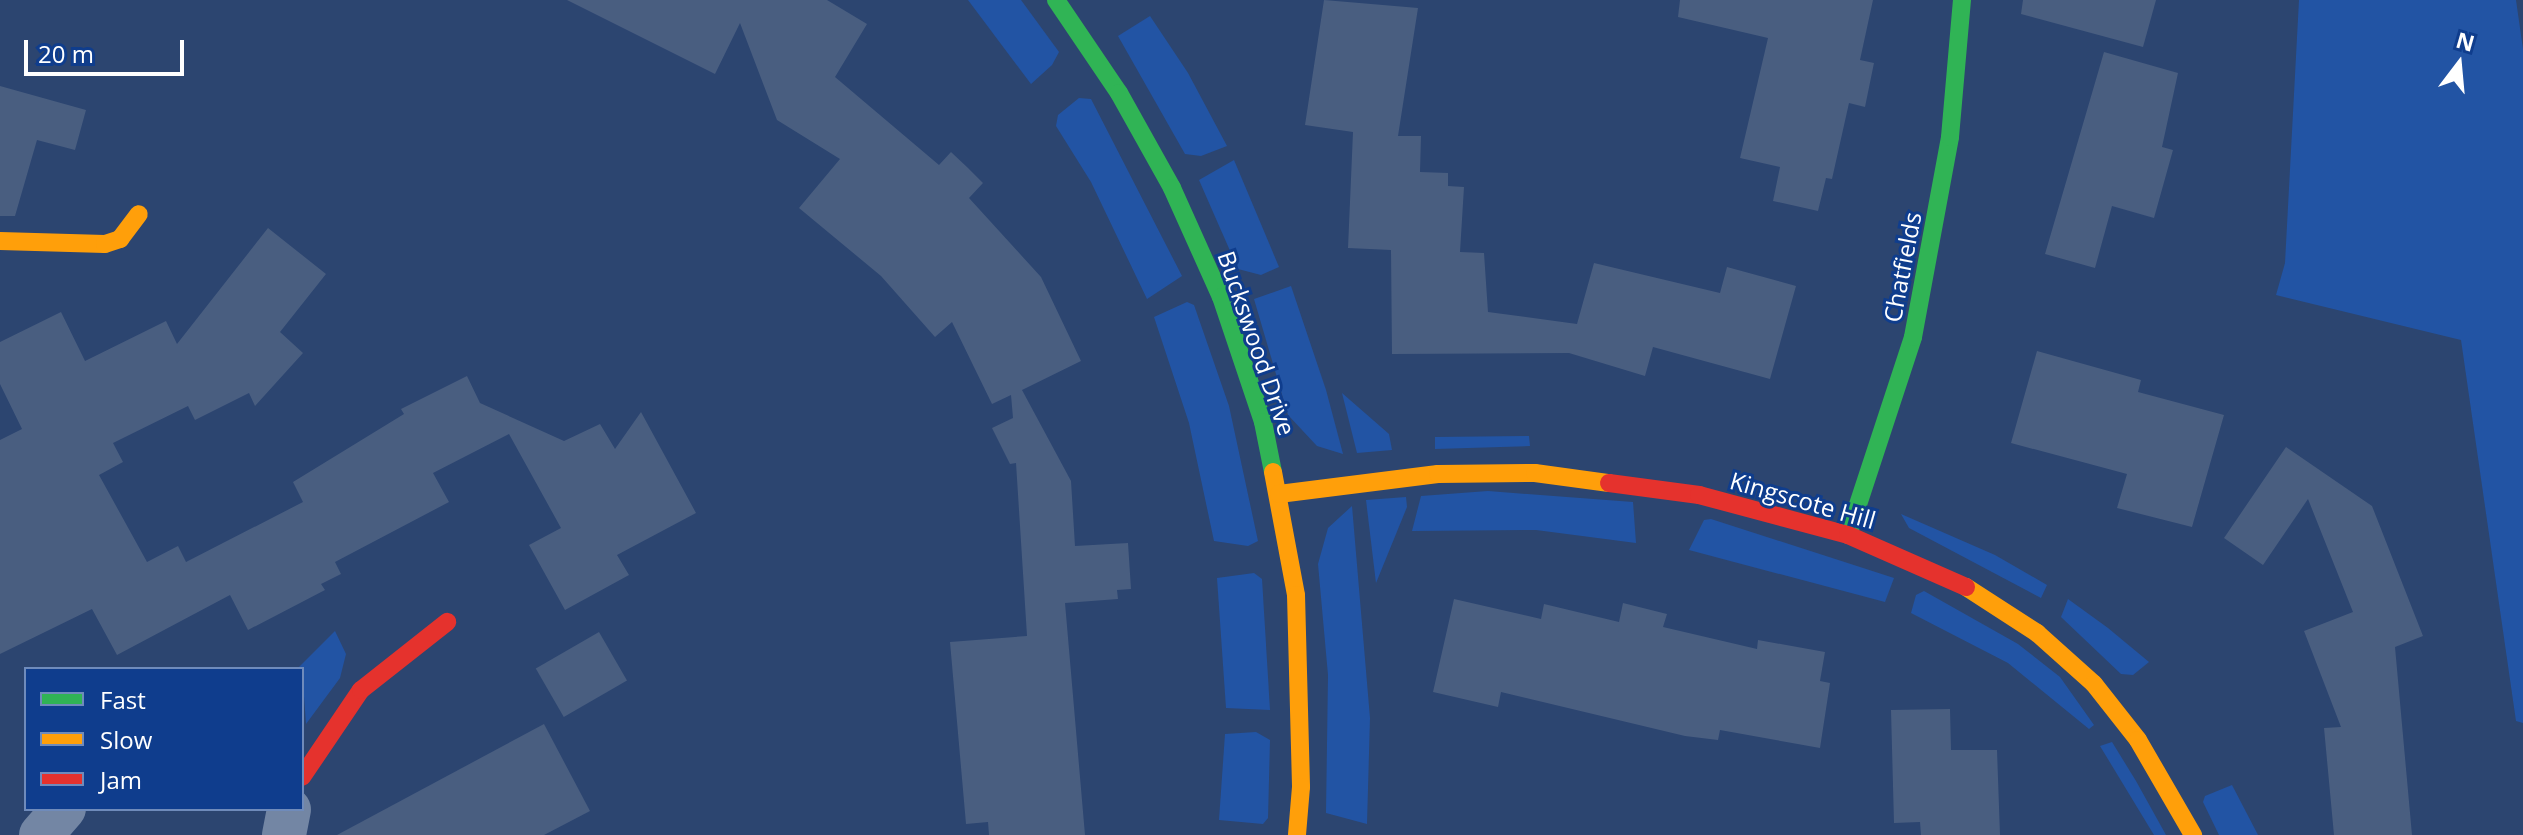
<!DOCTYPE html>
<html>
<head>
<meta charset="utf-8">
<style>
  body { margin:0 }
  #map { position:relative; width:2523px; height:835px; overflow:hidden; background:#2c4570; font-family:"Open Sans",sans-serif }
  div>[style] { position:absolute }
  [style*='--x'] { left:calc(var(--x)*1px); top:calc(var(--y)*1px); width:calc(var(--w)*1px); rotate:calc(var(--a)*1deg) }
  .green>* { inset:0; background:#2254a4 }
  .building>* { inset:0; background:#495e80; transform-origin:0 0 }
  .street>* { height:44px; margin:-22px; padding:0 22px; transform-origin:22px; border-radius:22px; background:#7386a4 }
  .fast>* { height:18px; margin:-9px; padding:0 9px; transform-origin:9px; border-radius:9px; background:#30b455 }
  .slow>* { height:18px; margin:-9px; padding:0 9px; transform-origin:9px; border-radius:9px; background:#ff9f0a }
  .jam>* { height:18px; margin:-9px; padding:0 9px; transform-origin:9px; border-radius:9px; background:#e5322d }
  span { translate:-50% -50%; white-space:nowrap; text-align:center; line-height:1.15; -webkit-text-stroke:6px #0f3d8d; paint-order:stroke }
  .street-label { font-size:24px; color:#fff }
  .legend { position:absolute; left:24px; top:667px; width:280px; height:144px; box-sizing:border-box; background:#0f3d8d; border:2px solid #6f8bbb; margin:0; padding:10px 14px; list-style:none; font-size:24px; color:#fff }
  .legend li { display:flex; align-items:center; gap:16px; height:40px }
  .legend b { width:40px; border:2px solid #6f8bbb }
  .north { position:absolute; left:2419px; top:24px; width:80px; height:80px; -webkit-text-stroke:6px #0f3d8d; paint-order:stroke; rotate:16deg; font-size:22px; font-weight:700; line-height:32px; text-align:center; color:#fff }
  .north::after { content:''; display:block; margin:auto; width:28px; height:36px; background:#fff; clip-path:polygon(50% 0,100% 100%,50% 72%,0 100%) }
  .scale { position:absolute; left:24px; top:40px; width:160px; height:36px; box-sizing:border-box; border:4px solid #fff; border-top:0; padding-left:10px; font-size:24px; line-height:28px; white-space:nowrap; color:#fff; -webkit-text-stroke:6px #0f3d8d; paint-order:stroke }
</style>
</head>
<body>
<div id="map">
  <div class="green">
    <div style="clip-path:polygon(968px 0,1021px 0,1059px 52px,1052px 65px,1031px 84px)"></div>
    <div style="clip-path:polygon(2299px 0,2516px 0,2523px 49px,2523px 723px,2516px 721px,2461px 340px,2276px 295px,2285px 263px)"></div>
    <div style="clip-path:polygon(1150px 16px,1188px 73px,1227px 146px,1201px 156px,1185px 154px,1118px 36px)"></div>
    <div style="clip-path:polygon(1079px 98px,1091px 99px,1182px 276px,1147px 299px,1091px 182px,1056px 126px,1058px 115px)"></div>
    <div style="clip-path:polygon(1234px 160px,1279px 267px,1261px 275px,1238px 269px,1199px 180px)"></div>
    <div style="clip-path:polygon(1291px 286px,1326px 390px,1343px 454px,1317px 446px,1288px 415px,1254px 299px)"></div>
    <div style="clip-path:polygon(1187px 302px,1194px 305px,1229px 406px,1258px 541px,1248px 546px,1214px 541px,1189px 423px,1154px 317px)"></div>
    <div style="clip-path:polygon(1342px 393px,1389px 434px,1392px 450px,1357px 453px)"></div>
    <div style="clip-path:polygon(1529px 436px,1530px 446px,1435px 449px,1435px 437px)"></div>
    <div style="clip-path:polygon(1488px 491px,1633px 502px,1636px 543px,1536px 530px,1412px 531px,1421px 496px)"></div>
    <div style="clip-path:polygon(1406px 497px,1407px 507px,1376px 583px,1366px 500px)"></div>
    <div style="clip-path:polygon(1352px 506px,1370px 718px,1367px 824px,1326px 813px,1328px 675px,1318px 564px,1328px 528px)"></div>
    <div style="clip-path:polygon(1901px 514px,1995px 555px,2047px 585px,2041px 598px,1909px 528px)"></div>
    <div style="clip-path:polygon(1711px 519px,1894px 578px,1885px 602px,1689px 550px,1704px 520px)"></div>
    <div style="clip-path:polygon(1254px 573px,1262px 579px,1270px 710px,1226px 708px,1217px 578px)"></div>
    <div style="clip-path:polygon(1924px 591px,2018px 644px,2060px 677px,2094px 725px,2089px 729px,2008px 663px,1911px 613px,1916px 595px)"></div>
    <div style="clip-path:polygon(2068px 599px,2108px 628px,2149px 662px,2133px 675px,2121px 674px,2061px 617px)"></div>
    <div style="clip-path:polygon(335px 631px,346px 654px,340px 678px,306px 724px,302px 669px,297px 669px)"></div>
    <div style="clip-path:polygon(1256px 732px,1270px 740px,1268px 818px,1263px 824px,1219px 820px,1225px 734px)"></div>
    <div style="clip-path:polygon(2112px 742px,2136px 781px,2166px 835px,2154px 835px,2100px 746px)"></div>
    <div style="clip-path:polygon(2232px 785px,2258px 835px,2219px 835px,2203px 802px,2205px 796px)"></div>
  </div>
  <div class="building">
    <div style="clip-path:polygon(567px 0,827px 0,867px 24px,835px 77px,939px 165px,951px 152px,968px 168px,983px 183px,969px 198px,1041px 277px,1081px 361px,1022px 390px,1071px 481px,1075px 546px,1128px 543px,1131px 589px,1117px 590px,1118px 599px,1065px 603px,1085px 835px,989px 835px,988px 822px,966px 824px,950px 642px,1027px 636px,1016px 463px,1010px 464px,992px 428px,1013px 418px,1011px 395px,992px 404px,952px 322px,935px 337px,881px 276px,799px 208px,840px 159px,777px 120px,740px 23px,715px 74px)"></div>
    <div style="clip-path:polygon(1324px 0,1418px 8px,1398px 136px,1421px 136px,1420px 172px,1448px 173px,1448px 186px,1464px 187px,1460px 252px,1484px 253px,1488px 312px,1577px 324px,1594px 263px,1720px 293px,1727px 267px,1796px 286px,1770px 379px,1653px 347px,1645px 376px,1569px 353px,1392px 354px,1391px 250px,1348px 248px,1353px 132px,1305px 125px)"></div>
    <div style="clip-path:polygon(1680px 0,1873px 0,1860px 60px,1874px 63px,1865px 107px,1849px 103px,1832px 179px,1826px 178px,1818px 211px,1773px 201px,1780px 167px,1740px 158px,1768px 38px,1678px 17px)"></div>
    <div style="clip-path:polygon(2023px 0,2156px 0,2143px 47px,2021px 14px)"></div>
    <div style="clip-path:polygon(2104px 52px,2178px 73px,2162px 147px,2173px 150px,2154px 218px,2112px 206px,2095px 268px,2045px 254px)"></div>
    <div style="clip-path:polygon(0 86px,86px 110px,75px 150px,37px 140px,15px 216px,0 216px)"></div>
    <div style="clip-path:polygon(268px 228px,326px 274px,280px 332px,303px 353px,255px 406px,249px 393px,195px 420px,188px 406px,113px 443px,123px 462px,99px 475px,147px 562px,178px 546px,186px 562px,303px 502px,293px 482px,404px 414px,401px 409px,467px 376px,480px 403px,564px 441px,600px 424px,615px 449px,641px 412px,696px 513px,617px 555px,629px 575px,565px 610px,529px 545px,561px 528px,509px 434px,433px 473px,449px 502px,335px 562px,341px 574px,321px 584px,325px 590px,248px 630px,230px 595px,117px 655px,92px 609px,0 654px,0 440px,22px 429px,0 384px,0 342px,61px 312px,85px 361px,166px 321px,177px 344px)"></div>
    <div style="clip-path:polygon(2037px 351px,2141px 380px,2138px 392px,2224px 415px,2192px 527px,2117px 508px,2127px 474px,2011px 443px)"></div>
    <div style="clip-path:polygon(2286px 447px,2372px 506px,2423px 636px,2395px 647px,2412px 835px,2334px 835px,2324px 728px,2341px 727px,2304px 631px,2353px 612px,2308px 499px,2263px 565px,2224px 538px)"></div>
    <div style="clip-path:polygon(1454px 599px,1541px 619px,1544px 604px,1619px 622px,1623px 603px,1667px 614px,1663px 627px,1757px 649px,1758px 640px,1825px 652px,1820px 681px,1830px 683px,1820px 748px,1720px 730px,1718px 740px,1685px 736px,1501px 692px,1498px 707px,1433px 692px)"></div>
    <div style="left:599px;top:632px;width:56px;height:73px;rotate:60deg"></div>
    <div style="clip-path:polygon(1950px 709px,1951px 750px,1997px 750px,2000px 835px,1921px 835px,1920px 822px,1894px 823px,1891px 710px)"></div>
    <div style="clip-path:polygon(544px 724px,590px 811px,544px 835px,337px 835px)"></div>
  </div>
  <div class="street">
    <div style="--x:41;--y:835;--w:35;--a:-49"></div>
    <div style="--x:284;--y:835;--w:26;--a:-79"></div>
  </div>
  <div class="fast">
    <div style="--x:1056;--y:0;--w:112;--a:55.9"></div>
    <div style="--x:1119;--y:93;--w:109;--a:60.8"></div>
    <div style="--x:1172;--y:188;--w:120;--a:65.8"></div>
    <div style="--x:1221;--y:297;--w:132;--a:71.4"></div>
    <div style="--x:1263;--y:422;--w:51;--a:78.7"></div>
    <div style="--x:1848;--y:535;--w:208;--a:-71.8"></div>
    <div style="--x:1913;--y:337;--w:203;--a:-79.5"></div>
    <div style="--x:1950;--y:137;--w:138;--a:-85"></div>
  </div>
  <div class="slow">
    <div style="--x:0;--y:241;--w:105;--a:1.6"></div>
    <div style="--x:105;--y:244;--w:16;--a:-18"></div>
    <div style="--x:120;--y:239;--w:31;--a:-53"></div>
    <div style="--x:1273;--y:472;--w:125;--a:79.4"></div>
    <div style="--x:1296;--y:595;--w:192;--a:88.5"></div>
    <div style="--x:1301;--y:787;--w:48;--a:94.8"></div>
    <div style="--x:1279;--y:494;--w:160;--a:-7.2"></div>
    <div style="--x:1438;--y:474;--w:97;--a:-0.6"></div>
    <div style="--x:1535;--y:473;--w:75;--a:7.7"></div>
    <div style="--x:1966;--y:587;--w:85;--a:32.9"></div>
    <div style="--x:2037;--y:633;--w:76;--a:41.8"></div>
    <div style="--x:2094;--y:684;--w:71;--a:51.8"></div>
    <div style="--x:2138;--y:740;--w:110;--a:59.9"></div>
  </div>
  <div class="jam">
    <div style="--x:1609;--y:483;--w:91;--a:7.6"></div>
    <div style="--x:1699;--y:495;--w:154;--a:15"></div>
    <div style="--x:1848;--y:535;--w:129;--a:23.8"></div>
    <div style="--x:302;--y:777;--w:105;--a:-55.9"></div>
    <div style="--x:361;--y:690;--w:110;--a:-38.3"></div>
  </div>
  <div class="street-label">
    <span style="left:1902px;top:267px;rotate:-79deg">Chatfields</span>
    <span style="left:1257px;top:343px;rotate:71deg">Buckswood Drive</span>
    <span style="left:1803px;top:500px;rotate:16deg">Kingscote Hill</span>
  </div>
  <ul class="legend">
  <li><b style="height:10px;background:#30b455"></b>Fast</li>
  <li><b style="height:10px;background:#ff9f0a"></b>Slow</li>
  <li><b style="height:10px;background:#e5322d"></b>Jam</li>
  </ul>
  <div class="north">N</div>
  <div class="scale">20 m</div>
</div>
</body>
</html>
